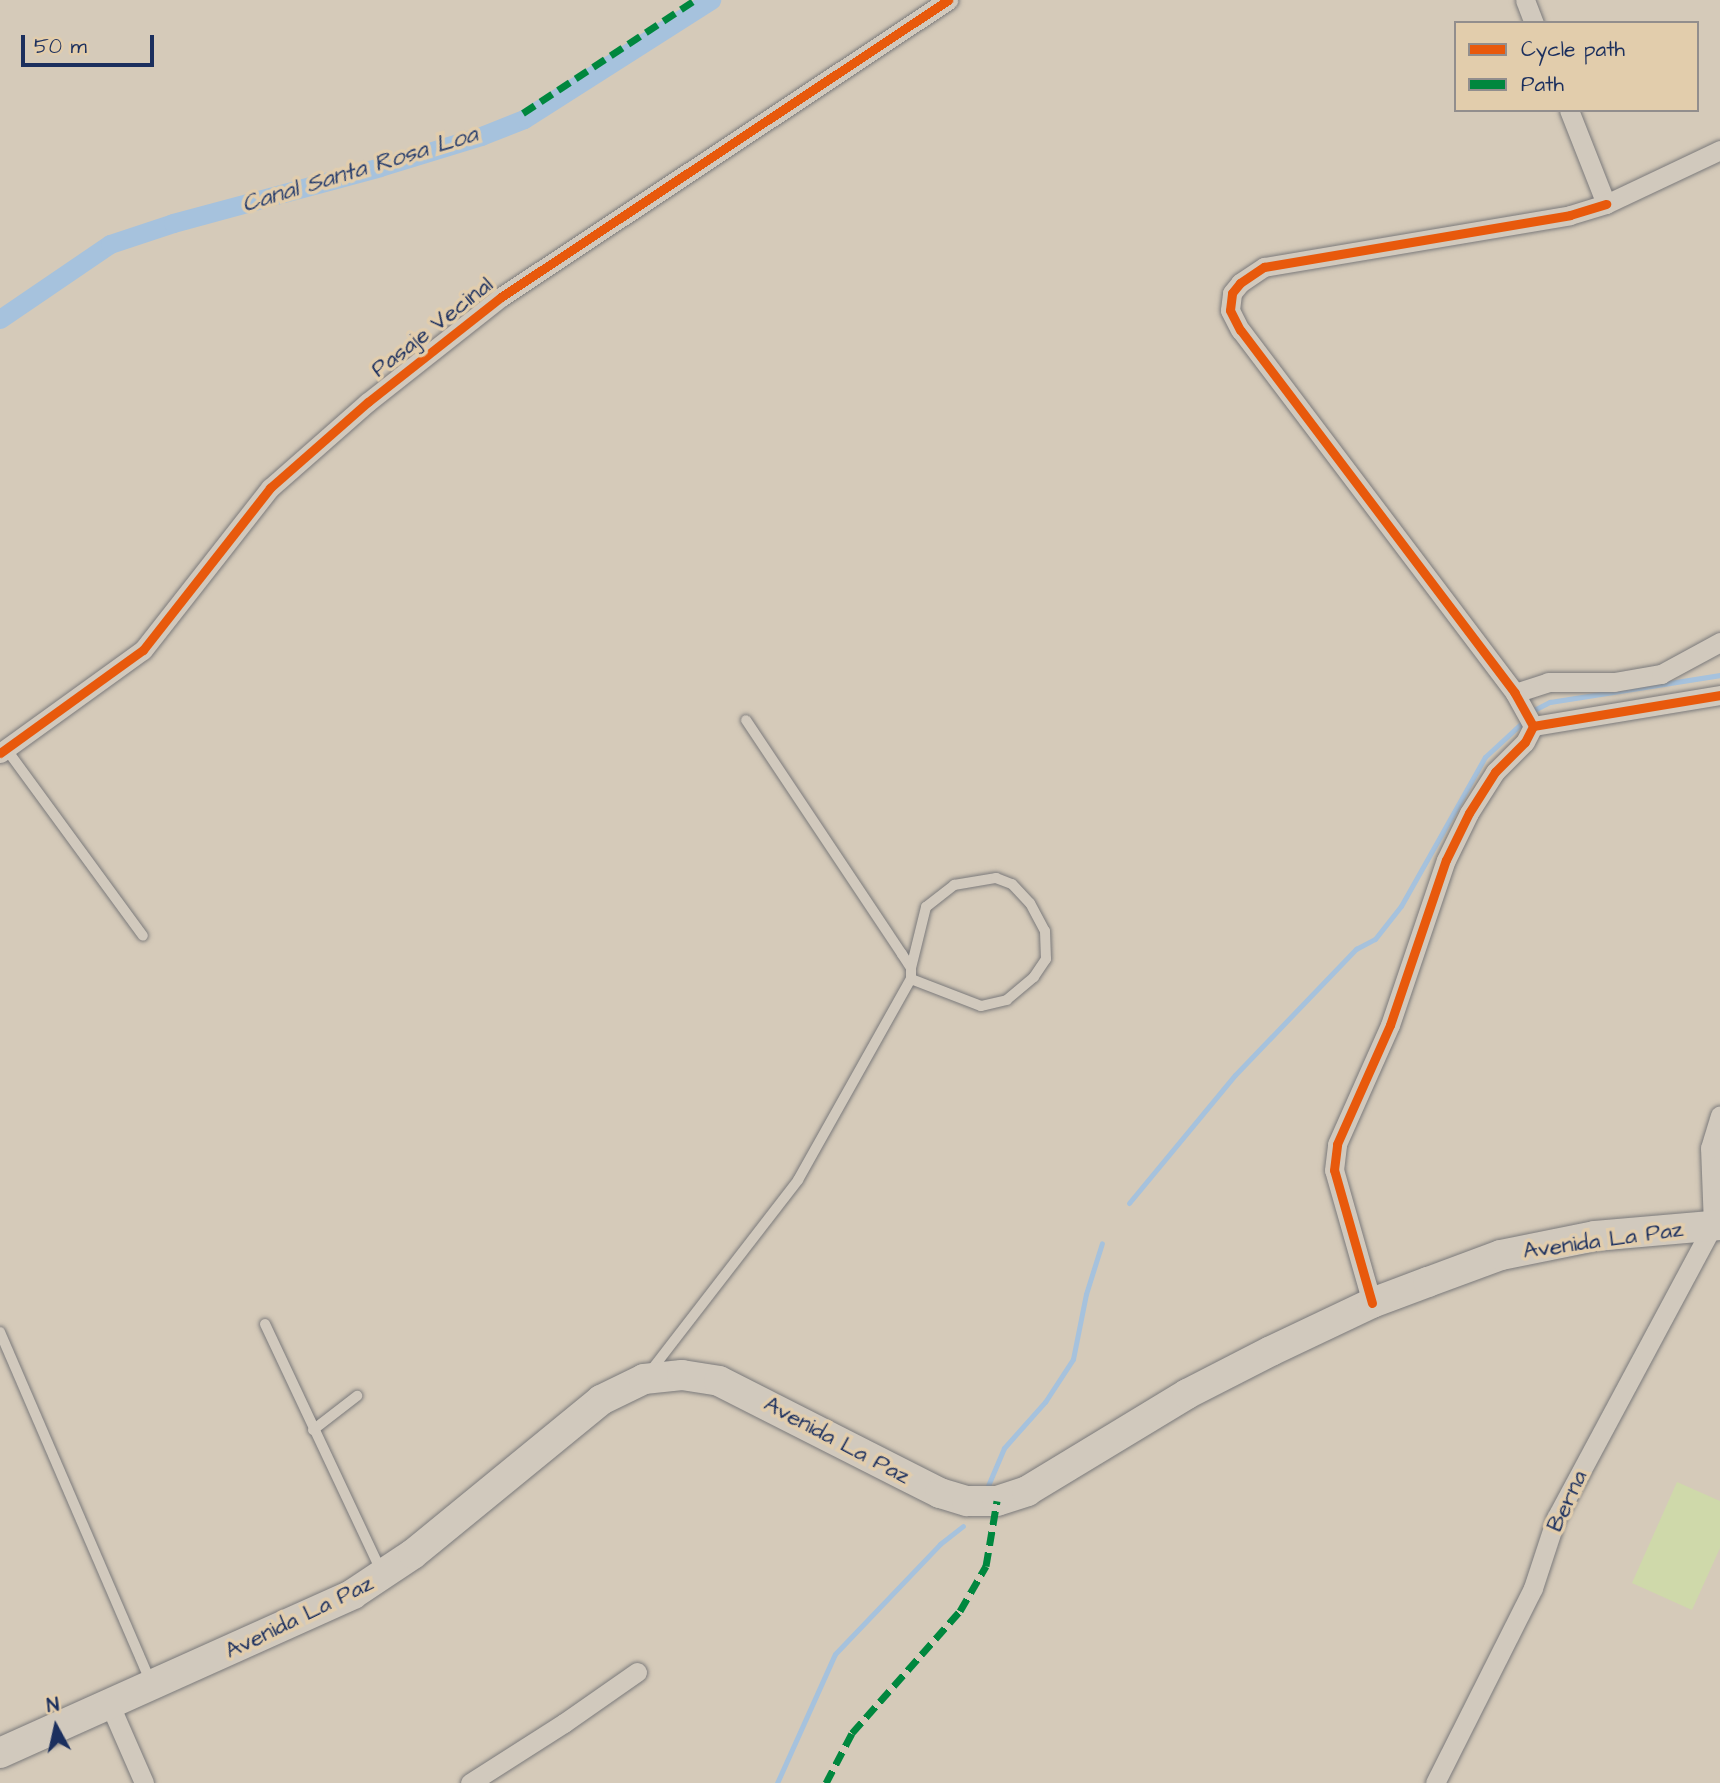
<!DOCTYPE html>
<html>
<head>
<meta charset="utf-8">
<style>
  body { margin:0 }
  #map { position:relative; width:1720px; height:1783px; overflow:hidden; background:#d5cab9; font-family:"Architects Daughter",sans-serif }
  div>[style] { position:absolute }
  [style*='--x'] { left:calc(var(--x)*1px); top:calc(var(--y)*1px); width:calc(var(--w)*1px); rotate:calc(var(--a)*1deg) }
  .green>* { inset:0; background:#cfd9aa }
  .stream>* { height:5px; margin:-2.5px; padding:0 2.5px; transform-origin:2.5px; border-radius:2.5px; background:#a6c2dd }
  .canal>* { height:19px; margin:-9.5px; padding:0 9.5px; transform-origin:9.5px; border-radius:9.5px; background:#a6c2dd }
  .roads { filter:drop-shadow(0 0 2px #7b7a7b) drop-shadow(0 0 2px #7b7a7b) }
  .service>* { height:10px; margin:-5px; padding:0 5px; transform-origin:5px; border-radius:5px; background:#d1c9bd }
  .minor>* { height:19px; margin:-9.5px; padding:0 9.5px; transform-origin:9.5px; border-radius:9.5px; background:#d1c9bd }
  .primary>* { height:30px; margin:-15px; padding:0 15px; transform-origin:15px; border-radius:15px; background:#d1c9bd }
  .quiet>* { height:7px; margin-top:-3.5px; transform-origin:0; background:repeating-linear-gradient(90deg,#00873e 0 14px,transparent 0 21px) }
  .cycleway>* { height:9px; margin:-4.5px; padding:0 4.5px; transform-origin:4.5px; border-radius:4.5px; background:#e8590c }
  span { translate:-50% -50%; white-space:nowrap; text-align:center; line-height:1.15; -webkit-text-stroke:7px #e2cdac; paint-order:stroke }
  .street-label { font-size:23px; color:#1b2f5e }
  .water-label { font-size:24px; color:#273d6c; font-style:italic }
  .legend { position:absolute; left:1454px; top:21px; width:245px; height:91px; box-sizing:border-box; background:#e2cdac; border:2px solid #928e8d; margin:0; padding:9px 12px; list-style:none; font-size:21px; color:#1b2f5e }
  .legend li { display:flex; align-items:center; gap:14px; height:35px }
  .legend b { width:35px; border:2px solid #928e8d }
  .north { position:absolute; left:21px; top:1692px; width:70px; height:70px; -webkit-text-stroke:5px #e2cdac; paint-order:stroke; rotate:352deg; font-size:19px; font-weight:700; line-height:28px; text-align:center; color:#1b2f5e }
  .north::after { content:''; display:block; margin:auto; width:24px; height:32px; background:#1b2f5e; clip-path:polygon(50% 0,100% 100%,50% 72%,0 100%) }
  .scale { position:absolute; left:21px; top:35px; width:133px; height:32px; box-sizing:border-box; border:4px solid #1b2f5e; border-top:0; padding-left:9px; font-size:21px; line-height:24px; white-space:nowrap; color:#1b2f5e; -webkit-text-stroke:5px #e2cdac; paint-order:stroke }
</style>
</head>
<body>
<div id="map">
  <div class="green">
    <div style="clip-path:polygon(1677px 1482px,1720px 1501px,1720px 1548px,1692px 1610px,1632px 1583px)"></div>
  </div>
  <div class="stream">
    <div style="--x:1534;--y:710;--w:18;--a:-27"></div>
    <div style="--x:1550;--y:702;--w:172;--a:-9"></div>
    <div style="--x:1129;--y:1203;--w:166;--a:-50.4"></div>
    <div style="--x:1235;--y:1075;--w:175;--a:-46.2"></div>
    <div style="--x:1356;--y:949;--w:21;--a:-28"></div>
    <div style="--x:1375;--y:939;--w:42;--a:-51.8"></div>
    <div style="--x:1401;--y:906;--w:171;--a:-60.6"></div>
    <div style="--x:1485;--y:757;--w:54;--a:-42.8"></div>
    <div style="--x:987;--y:1488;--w:43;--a:-67"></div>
    <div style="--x:1004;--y:1448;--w:62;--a:-48.3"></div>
    <div style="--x:1045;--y:1402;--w:51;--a:-56.9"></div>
    <div style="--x:1073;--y:1359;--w:66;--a:-78.7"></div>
    <div style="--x:1086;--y:1294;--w:53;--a:-72.6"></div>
    <div style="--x:777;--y:1783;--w:141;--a:-65.8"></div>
    <div style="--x:835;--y:1654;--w:152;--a:-46.3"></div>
    <div style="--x:940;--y:1544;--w:29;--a:-38"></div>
  </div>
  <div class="canal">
    <div style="--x:0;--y:319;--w:133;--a:-34.3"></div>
    <div style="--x:110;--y:244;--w:66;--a:-18.4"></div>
    <div style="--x:173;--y:223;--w:214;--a:-15.1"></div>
    <div style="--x:380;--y:167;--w:106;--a:-17.1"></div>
    <div style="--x:481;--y:136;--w:46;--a:-21.6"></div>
    <div style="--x:524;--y:119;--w:222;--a:-32.5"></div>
  </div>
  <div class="roads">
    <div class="service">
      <div style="--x:7;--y:750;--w:230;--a:53.8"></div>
      <div style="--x:911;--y:968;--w:63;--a:-76.2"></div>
      <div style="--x:926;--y:907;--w:36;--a:-38"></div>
      <div style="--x:954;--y:885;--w:43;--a:-9.5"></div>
      <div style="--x:996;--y:878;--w:17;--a:21"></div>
      <div style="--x:1012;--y:884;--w:26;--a:47"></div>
      <div style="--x:1030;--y:903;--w:32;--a:62"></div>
      <div style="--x:1045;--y:931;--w:28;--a:88"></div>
      <div style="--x:1046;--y:959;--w:22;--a:124"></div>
      <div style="--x:1034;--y:977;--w:35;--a:140"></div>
      <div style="--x:1007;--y:1000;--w:27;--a:167"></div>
      <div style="--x:981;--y:1006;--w:75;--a:-158.9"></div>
      <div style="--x:265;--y:1324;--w:273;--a:64.8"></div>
      <div style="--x:0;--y:1332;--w:382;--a:66.7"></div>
      <div style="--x:649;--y:1373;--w:244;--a:-52.3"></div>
      <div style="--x:798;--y:1180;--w:231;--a:-60.7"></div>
      <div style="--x:911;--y:979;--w:11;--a:-90"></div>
      <div style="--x:911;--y:968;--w:17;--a:-123"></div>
      <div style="--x:902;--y:954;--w:281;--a:-123.7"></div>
      <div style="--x:313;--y:1430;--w:56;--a:-37.7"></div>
    </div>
    <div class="minor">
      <div style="--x:1525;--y:0;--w:25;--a:69"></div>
      <div style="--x:1569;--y:110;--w:101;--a:68.5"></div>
      <div style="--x:1606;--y:204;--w:126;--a:-25.3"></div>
      <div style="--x:1515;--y:693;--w:35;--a:-18"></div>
      <div style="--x:1548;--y:682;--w:66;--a:0"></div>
      <div style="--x:1614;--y:682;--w:48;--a:-9.7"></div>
      <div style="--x:1661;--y:674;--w:67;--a:-28.5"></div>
      <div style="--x:1533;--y:726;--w:38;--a:-119"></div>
      <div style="--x:1515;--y:693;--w:455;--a:-127.1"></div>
      <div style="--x:1240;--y:330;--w:22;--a:-117"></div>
      <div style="--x:1230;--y:310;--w:17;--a:-83"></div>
      <div style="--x:1232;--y:293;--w:13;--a:-51"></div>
      <div style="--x:1240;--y:283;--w:29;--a:-34"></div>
      <div style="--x:1264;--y:267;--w:310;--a:-9.6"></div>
      <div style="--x:1570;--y:215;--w:38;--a:-17"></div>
      <div style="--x:0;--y:753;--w:176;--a:-35.8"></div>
      <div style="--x:143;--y:650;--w:206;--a:-51.9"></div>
      <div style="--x:270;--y:488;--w:130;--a:-41.3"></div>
      <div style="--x:368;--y:402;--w:169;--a:-38.3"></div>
      <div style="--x:501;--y:297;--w:537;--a:-33.6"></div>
      <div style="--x:1372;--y:1303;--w:138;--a:-105.9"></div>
      <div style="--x:1334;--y:1170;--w:26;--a:-83"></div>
      <div style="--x:1337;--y:1144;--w:130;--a:-66"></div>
      <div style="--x:1390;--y:1025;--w:174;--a:-71.3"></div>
      <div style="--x:1446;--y:860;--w:52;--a:-63.9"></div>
      <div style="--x:1469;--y:813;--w:49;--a:-57.6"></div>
      <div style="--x:1495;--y:772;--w:42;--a:-45"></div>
      <div style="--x:1525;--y:742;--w:18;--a:-63"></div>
      <div style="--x:1533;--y:726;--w:190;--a:-9.4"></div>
      <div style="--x:110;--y:1705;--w:85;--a:66.4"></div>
      <div style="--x:470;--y:1783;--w:112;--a:-32.6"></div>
      <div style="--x:564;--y:1723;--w:89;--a:-34.9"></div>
      <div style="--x:1435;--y:1783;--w:218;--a:-63.3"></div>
      <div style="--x:1533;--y:1588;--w:74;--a:-71.8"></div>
      <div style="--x:1556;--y:1518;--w:332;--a:-61.8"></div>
      <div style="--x:1713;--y:1225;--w:77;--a:-92.2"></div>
      <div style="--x:1710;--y:1148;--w:34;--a:-73"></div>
    </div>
    <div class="primary">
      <div style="--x:0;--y:1753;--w:387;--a:-24.2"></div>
      <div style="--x:353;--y:1594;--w:72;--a:-33.7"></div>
      <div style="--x:413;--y:1554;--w:243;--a:-39.3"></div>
      <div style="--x:601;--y:1400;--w:48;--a:-26"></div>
      <div style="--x:644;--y:1379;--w:38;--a:-6"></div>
      <div style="--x:682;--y:1375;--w:37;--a:9"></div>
      <div style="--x:719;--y:1381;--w:248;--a:26.9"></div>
      <div style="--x:940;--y:1493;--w:28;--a:17"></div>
      <div style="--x:967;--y:1501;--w:30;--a:0"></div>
      <div style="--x:997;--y:1501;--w:32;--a:-18"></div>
      <div style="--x:1027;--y:1491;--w:187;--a:-31.2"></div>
      <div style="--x:1187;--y:1394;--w:94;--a:-27.1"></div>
      <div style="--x:1271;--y:1351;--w:112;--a:-25.4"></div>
      <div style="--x:1372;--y:1303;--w:60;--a:-20.6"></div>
      <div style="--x:1428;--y:1282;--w:78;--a:-20.3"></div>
      <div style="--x:1501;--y:1255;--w:96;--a:-11.4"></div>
      <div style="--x:1595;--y:1236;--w:125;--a:-5"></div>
    </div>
  </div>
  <div class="quiet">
    <div style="--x:523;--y:113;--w:206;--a:-33.3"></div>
    <div style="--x:826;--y:1783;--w:56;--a:-62.5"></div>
    <div style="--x:852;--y:1733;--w:163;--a:-48.5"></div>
    <div style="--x:960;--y:1611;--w:52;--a:-60"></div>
    <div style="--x:986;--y:1566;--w:66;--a:-80.4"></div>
  </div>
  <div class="cycleway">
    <div style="--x:1533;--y:726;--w:38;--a:-119"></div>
    <div style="--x:1515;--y:693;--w:455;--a:-127.1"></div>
    <div style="--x:1240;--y:330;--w:22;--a:-117"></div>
    <div style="--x:1230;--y:310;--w:17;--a:-83"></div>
    <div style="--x:1232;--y:293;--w:13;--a:-51"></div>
    <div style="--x:1240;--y:283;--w:29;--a:-34"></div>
    <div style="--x:1264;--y:267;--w:310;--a:-9.6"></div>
    <div style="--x:1570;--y:215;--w:38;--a:-17"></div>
    <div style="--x:0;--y:753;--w:176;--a:-35.8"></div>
    <div style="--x:143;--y:650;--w:206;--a:-51.9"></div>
    <div style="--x:270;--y:488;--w:130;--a:-41.3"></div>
    <div style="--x:368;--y:402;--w:169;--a:-38.3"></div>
    <div style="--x:501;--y:297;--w:537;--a:-33.6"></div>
    <div style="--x:1372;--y:1303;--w:138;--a:-105.9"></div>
    <div style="--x:1334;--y:1170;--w:26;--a:-83"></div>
    <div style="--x:1337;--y:1144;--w:130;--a:-66"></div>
    <div style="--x:1390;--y:1025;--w:174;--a:-71.3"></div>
    <div style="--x:1446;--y:860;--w:52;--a:-63.9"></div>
    <div style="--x:1469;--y:813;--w:49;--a:-57.6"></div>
    <div style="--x:1495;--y:772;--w:42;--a:-45"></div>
    <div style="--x:1525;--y:742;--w:18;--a:-63"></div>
    <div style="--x:1533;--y:726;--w:190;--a:-9.4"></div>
  </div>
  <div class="street-label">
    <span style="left:432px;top:327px;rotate:-38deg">Pasaje Vecinal</span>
    <span style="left:1603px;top:1240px;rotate:-8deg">Avenida La Paz</span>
    <span style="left:837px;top:1440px;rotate:28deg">Avenida La Paz</span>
    <span style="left:1567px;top:1501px;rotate:-65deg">Berna</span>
    <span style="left:299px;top:1617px;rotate:-26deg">Avenida La Paz</span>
  </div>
  <div class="water-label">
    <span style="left:360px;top:170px;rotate:-17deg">Canal Santa Rosa Loa</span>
  </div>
  <ul class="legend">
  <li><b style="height:9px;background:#e8590c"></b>Cycle path</li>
  <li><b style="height:9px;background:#00873e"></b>Path</li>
  </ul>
  <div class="north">N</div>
  <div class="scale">50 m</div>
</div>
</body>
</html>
